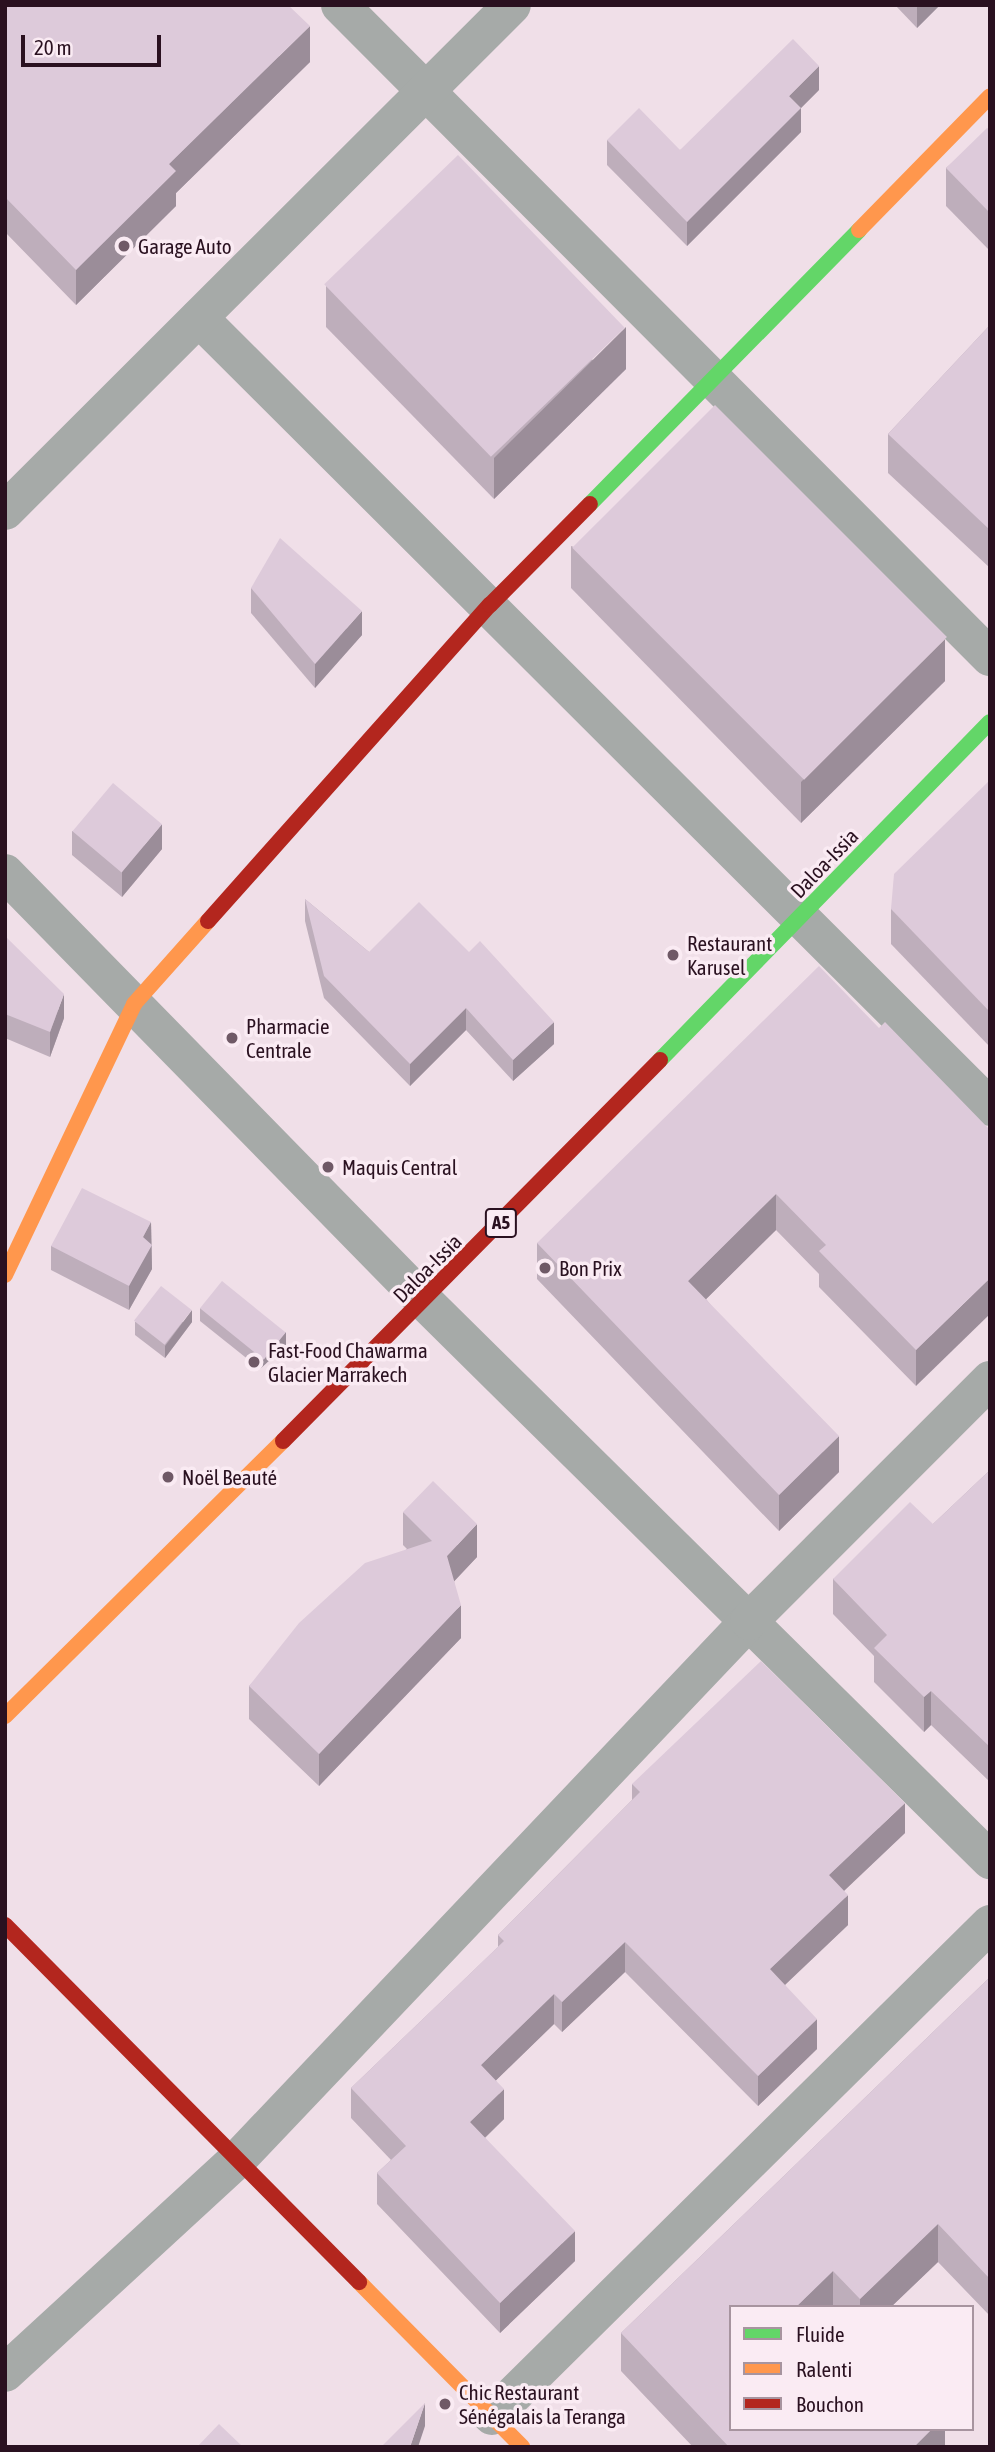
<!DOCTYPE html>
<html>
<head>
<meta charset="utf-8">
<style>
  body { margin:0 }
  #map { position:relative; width:995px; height:2452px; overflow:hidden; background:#f0dfe8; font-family:"Asap Condensed",sans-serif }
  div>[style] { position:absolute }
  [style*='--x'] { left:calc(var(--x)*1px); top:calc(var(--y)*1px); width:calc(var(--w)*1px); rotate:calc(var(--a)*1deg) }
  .street>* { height:38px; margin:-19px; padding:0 19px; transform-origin:19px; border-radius:19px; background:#a6aaa8 }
  .fast>* { height:16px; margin:-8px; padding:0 8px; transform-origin:8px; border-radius:8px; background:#63d668 }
  .slow>* { height:16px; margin:-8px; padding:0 8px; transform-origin:8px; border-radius:8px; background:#ff974d }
  .jam>* { height:16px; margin:-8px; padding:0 8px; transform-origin:8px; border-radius:8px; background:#b3261e }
  .wall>* { inset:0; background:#beaebb }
  .shaded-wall>* { inset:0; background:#9b8d99 }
  .building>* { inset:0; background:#ddcada; transform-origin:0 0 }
  .dots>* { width:19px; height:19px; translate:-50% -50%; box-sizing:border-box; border:4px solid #faebf3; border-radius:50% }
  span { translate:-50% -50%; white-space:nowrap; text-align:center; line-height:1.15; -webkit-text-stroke:7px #faebf3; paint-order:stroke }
  .shield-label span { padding:2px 5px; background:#faebf3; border:2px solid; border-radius:5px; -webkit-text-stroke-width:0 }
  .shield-label { font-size:19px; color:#2a1120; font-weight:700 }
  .poi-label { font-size:21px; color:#2a1120 }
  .left { translate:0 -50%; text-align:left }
  .street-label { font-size:21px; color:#2a1120 }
  .frame { position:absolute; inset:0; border:7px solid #2a1120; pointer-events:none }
  .legend { position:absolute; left:729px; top:2305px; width:245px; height:126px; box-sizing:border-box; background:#faebf3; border:2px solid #a7949f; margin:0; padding:9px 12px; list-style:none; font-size:21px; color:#2a1120 }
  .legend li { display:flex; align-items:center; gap:14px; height:35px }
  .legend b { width:35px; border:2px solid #a7949f }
  .scale { position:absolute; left:21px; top:35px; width:140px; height:32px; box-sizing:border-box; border:4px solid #2a1120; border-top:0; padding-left:9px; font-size:21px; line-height:24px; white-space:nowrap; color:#2a1120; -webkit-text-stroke:5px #faebf3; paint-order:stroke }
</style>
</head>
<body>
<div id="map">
  <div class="street">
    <div style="--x:340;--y:5;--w:921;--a:45.09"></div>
    <div style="--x:199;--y:318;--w:1117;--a:44.93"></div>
    <div style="--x:5;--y:511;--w:716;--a:-44.94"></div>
    <div style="--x:5;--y:873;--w:599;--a:45.61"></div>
    <div style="--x:424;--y:1301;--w:796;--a:44.64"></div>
    <div style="--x:5;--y:2373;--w:319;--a:-42.6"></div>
    <div style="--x:240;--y:2157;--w:739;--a:-46.48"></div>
    <div style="--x:749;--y:1621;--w:341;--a:-45"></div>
    <div style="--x:492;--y:2416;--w:700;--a:-44.65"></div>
  </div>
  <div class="fast">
    <div style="--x:590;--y:504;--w:384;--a:-45.5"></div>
    <div style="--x:660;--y:1060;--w:472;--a:-45.7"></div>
  </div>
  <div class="slow">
    <div style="--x:859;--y:230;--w:187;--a:-45.6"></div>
    <div style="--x:5;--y:1275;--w:300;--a:-64.5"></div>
    <div style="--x:134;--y:1004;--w:111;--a:-48.3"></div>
    <div style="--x:5;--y:1716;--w:391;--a:-44.7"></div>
    <div style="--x:359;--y:2282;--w:232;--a:45.3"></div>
  </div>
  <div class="jam">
    <div style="--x:208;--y:921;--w:424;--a:-48.3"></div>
    <div style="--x:490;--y:605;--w:142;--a:-45.3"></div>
    <div style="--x:283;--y:1441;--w:536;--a:-45.3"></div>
    <div style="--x:5;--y:1925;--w:503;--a:45.24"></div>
  </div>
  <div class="wall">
    <div style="clip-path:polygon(5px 5px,310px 62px,176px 193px,176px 206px,76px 305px,5px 232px)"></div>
    <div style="clip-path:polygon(895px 5px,940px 5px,917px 28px)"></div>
    <div style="clip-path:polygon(819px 90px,801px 108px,801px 132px,687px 246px,607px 165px,607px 140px,680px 150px)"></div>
    <div style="clip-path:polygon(990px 130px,990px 251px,946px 206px,946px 168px)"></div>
    <div style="clip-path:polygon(326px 286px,626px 369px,494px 499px,326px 327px)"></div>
    <div style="clip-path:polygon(990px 325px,990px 568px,888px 473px,888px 434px)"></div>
    <div style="clip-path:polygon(571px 546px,945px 681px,801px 823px,571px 588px)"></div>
    <div style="clip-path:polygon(251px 588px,362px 635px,315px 688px,251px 613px)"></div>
    <div style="clip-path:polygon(990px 780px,990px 1047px,891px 944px,891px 909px)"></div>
    <div style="clip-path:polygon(72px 831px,162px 849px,122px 897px,72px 855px)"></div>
    <div style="clip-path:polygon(305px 899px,369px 952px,469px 952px,554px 1044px,513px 1081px,466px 1030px,410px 1086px,324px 998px,305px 921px)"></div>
    <div style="clip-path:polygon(5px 936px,64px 1018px,50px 1057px,5px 1038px)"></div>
    <div style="clip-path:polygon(990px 1130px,916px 1386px,819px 1287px,819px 1274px,776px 1230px,706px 1299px,839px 1472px,779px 1531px,537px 1279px,537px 1243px)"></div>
    <div style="clip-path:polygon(151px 1222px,152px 1269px,129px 1310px,51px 1270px,51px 1246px)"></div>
    <div style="clip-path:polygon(200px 1308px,286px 1345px,260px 1369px,200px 1321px)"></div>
    <div style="clip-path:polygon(135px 1322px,192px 1322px,165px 1358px,135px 1335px)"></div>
    <div style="clip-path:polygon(990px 1470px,990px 1782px,931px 1725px,924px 1732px,874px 1682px,874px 1656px,833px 1614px,833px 1579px,933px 1524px)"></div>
    <div style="clip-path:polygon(403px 1512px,477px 1557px,454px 1581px,461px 1638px,319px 1786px,249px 1719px,249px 1686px,407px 1549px,403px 1545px)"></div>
    <div style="clip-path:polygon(632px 1784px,905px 1833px,844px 1891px,848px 1925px,785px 1985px,817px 2049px,758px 2106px,625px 1972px,562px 2032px,554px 2024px,496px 2080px,504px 2119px,485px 2138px,575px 2261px,500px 2333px,377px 2204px,377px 2173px,391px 2160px,351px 2118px,351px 2088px,498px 1947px,498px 1935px,632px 1800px)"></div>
    <div style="clip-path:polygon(990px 1977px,990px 2316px,938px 2262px,891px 2307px,731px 2307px,731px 2429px,945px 2429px,945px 2447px,693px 2447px,621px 2371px,621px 2333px)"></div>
  </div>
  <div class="shaded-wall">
    <div style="clip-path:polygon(917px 5px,940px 5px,917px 28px)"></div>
    <div style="clip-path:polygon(310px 26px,310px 62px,176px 193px,176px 206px,76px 305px,76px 270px,169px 164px)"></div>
    <div style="clip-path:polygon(819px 66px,819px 90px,801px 108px,801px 132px,687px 246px,687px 222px,789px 96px)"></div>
    <div style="clip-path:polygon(626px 327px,626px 369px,494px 499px,494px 458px)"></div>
    <div style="clip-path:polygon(362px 611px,362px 635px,315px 688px,315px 664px)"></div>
    <div style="clip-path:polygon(945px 639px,945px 681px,801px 823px,801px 782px)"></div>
    <div style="clip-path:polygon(162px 824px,162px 849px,122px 897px,122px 872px)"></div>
    <div style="clip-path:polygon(64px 994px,64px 1018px,50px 1057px,50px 1032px)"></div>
    <div style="clip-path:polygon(466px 1008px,466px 1030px,410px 1086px,410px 1064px)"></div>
    <div style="clip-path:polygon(554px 1022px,554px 1044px,513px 1081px,513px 1060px)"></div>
    <div style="clip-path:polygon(776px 1194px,776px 1230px,688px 1317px,688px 1281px)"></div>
    <div style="clip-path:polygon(151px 1222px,152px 1269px,129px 1310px,129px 1286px,143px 1237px)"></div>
    <div style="clip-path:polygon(990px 1278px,990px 1314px,916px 1386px,916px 1350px)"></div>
    <div style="clip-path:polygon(192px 1310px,192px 1322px,165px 1358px,165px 1346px)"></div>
    <div style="clip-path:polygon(286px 1332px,286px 1345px,260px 1369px,260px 1356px)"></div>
    <div style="clip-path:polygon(839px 1436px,839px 1472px,779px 1531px,779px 1495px)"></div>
    <div style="clip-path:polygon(477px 1524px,477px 1557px,447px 1589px,447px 1556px)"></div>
    <div style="clip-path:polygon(461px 1605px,461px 1638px,319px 1786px,319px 1754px)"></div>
    <div style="clip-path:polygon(931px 1691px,931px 1725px,924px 1732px,924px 1697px)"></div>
    <div style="clip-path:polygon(905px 1803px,905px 1833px,829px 1905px,829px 1875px)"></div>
    <div style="clip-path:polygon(848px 1895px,848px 1925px,770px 1999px,770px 1969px)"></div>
    <div style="clip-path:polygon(625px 1942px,625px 1972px,562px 2032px,562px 2002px)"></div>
    <div style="clip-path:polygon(554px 1994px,554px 2024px,481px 2095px,481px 2065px)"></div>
    <div style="clip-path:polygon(817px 2019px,817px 2049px,758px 2106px,758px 2076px)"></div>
    <div style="clip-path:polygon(504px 2089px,504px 2119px,470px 2152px,470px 2122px)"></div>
    <div style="clip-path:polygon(938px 2224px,938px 2262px,891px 2307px,860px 2307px,860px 2299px)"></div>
    <div style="clip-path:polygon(575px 2231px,575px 2261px,500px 2333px,500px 2303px)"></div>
    <div style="clip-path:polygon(833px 2271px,833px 2307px,796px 2307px)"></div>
    <div style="clip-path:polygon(425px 2403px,425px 2426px,418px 2447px,410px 2447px)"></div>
    <div style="clip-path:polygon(932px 2429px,945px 2429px,945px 2447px,914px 2447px)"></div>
  </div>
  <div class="building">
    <div style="clip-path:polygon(5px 5px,288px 5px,310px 26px,169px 164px,176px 171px,76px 270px,5px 197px)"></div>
    <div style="clip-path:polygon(793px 39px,819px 66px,789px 96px,801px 108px,687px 222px,607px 140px,639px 108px,680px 150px)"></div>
    <div style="clip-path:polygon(987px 128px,990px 130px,990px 213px,946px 168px)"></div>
    <div style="left:458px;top:155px;width:240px;height:186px;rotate:46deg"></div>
    <div style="clip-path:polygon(990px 325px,990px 530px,888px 434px)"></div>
    <div style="left:715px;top:405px;width:328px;height:202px;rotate:45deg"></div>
    <div style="clip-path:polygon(280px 538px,362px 611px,315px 664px,251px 588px)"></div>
    <div style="clip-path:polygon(990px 780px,990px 1012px,891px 909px,894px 874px)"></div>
    <div style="left:113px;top:783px;width:64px;height:63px;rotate:40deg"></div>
    <div style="clip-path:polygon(305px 899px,369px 952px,419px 902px,469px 952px,480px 941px,554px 1022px,513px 1060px,466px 1008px,410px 1064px,324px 976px)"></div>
    <div style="clip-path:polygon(5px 936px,64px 994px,50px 1032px,5px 1014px)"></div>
    <div style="clip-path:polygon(819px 966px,879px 1028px,885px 1022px,990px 1130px,990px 1278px,916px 1350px,819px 1251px,826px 1245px,776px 1194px,688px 1281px,839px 1436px,779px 1495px,537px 1243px)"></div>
    <div style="clip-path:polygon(82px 1188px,151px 1222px,143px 1237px,152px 1245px,129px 1286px,51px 1246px)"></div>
    <div style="left:222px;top:1281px;width:82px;height:35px;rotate:39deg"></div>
    <div style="left:161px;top:1286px;width:39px;height:44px;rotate:38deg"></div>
    <div style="clip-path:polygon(990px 1470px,990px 1747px,931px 1691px,924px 1697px,874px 1648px,887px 1635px,833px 1579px,910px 1502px,933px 1524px)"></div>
    <div style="clip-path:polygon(433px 1481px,477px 1524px,447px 1556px,461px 1605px,319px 1754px,249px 1686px,299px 1623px,365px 1563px,432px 1541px,403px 1512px)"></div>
    <div style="clip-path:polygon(761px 1661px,905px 1803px,829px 1875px,848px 1895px,770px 1969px,817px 2019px,758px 2076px,625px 1942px,562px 2002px,554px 1994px,481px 2065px,504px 2089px,470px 2122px,575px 2231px,500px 2303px,377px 2173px,406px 2146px,351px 2088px,504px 1941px,498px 1935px,640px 1792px,632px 1784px)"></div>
    <div style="clip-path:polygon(990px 1977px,990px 2279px,938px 2224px,860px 2299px,833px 2271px,796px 2307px,731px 2307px,731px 2429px,932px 2429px,914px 2447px,729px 2447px,621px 2333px)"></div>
    <div style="clip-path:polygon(425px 2403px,410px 2447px,381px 2447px)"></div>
    <div style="clip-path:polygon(219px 2424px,243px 2447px,197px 2447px)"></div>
  </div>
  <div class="dots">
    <div style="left:124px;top:246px;background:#6f5966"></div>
    <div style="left:673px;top:955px;background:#6f5966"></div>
    <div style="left:232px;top:1038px;background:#6f5966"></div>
    <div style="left:328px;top:1167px;background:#6f5966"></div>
    <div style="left:545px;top:1268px;background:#6f5966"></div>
    <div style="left:254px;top:1362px;background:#6f5966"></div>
    <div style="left:168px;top:1477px;background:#6f5966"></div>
    <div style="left:445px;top:2404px;background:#6f5966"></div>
  </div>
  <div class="shield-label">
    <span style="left:501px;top:1223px">A5</span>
  </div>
  <div class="poi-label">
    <span class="left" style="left:138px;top:246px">Garage Auto</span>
    <span class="left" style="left:687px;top:955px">Restaurant<br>Karusel</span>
    <span class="left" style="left:246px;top:1038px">Pharmacie<br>Centrale</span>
    <span class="left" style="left:342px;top:1167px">Maquis Central</span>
    <span class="left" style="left:559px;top:1268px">Bon Prix</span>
    <span class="left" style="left:268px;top:1362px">Fast-Food Chawarma<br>Glacier Marrakech</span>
    <span class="left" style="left:182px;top:1477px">Noël Beauté</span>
    <span class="left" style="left:459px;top:2404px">Chic Restaurant<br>Sénégalais la Teranga</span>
  </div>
  <div class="street-label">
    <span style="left:824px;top:863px;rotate:-46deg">Daloa-Issia</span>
    <span style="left:427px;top:1268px;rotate:-45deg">Daloa-Issia</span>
  </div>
  <div class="frame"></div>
  <ul class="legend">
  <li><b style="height:9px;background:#63d668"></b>Fluide</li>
  <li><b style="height:9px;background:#ff974d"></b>Ralenti</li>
  <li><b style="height:9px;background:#b3261e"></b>Bouchon</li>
  </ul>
  <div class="scale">20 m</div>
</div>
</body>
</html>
